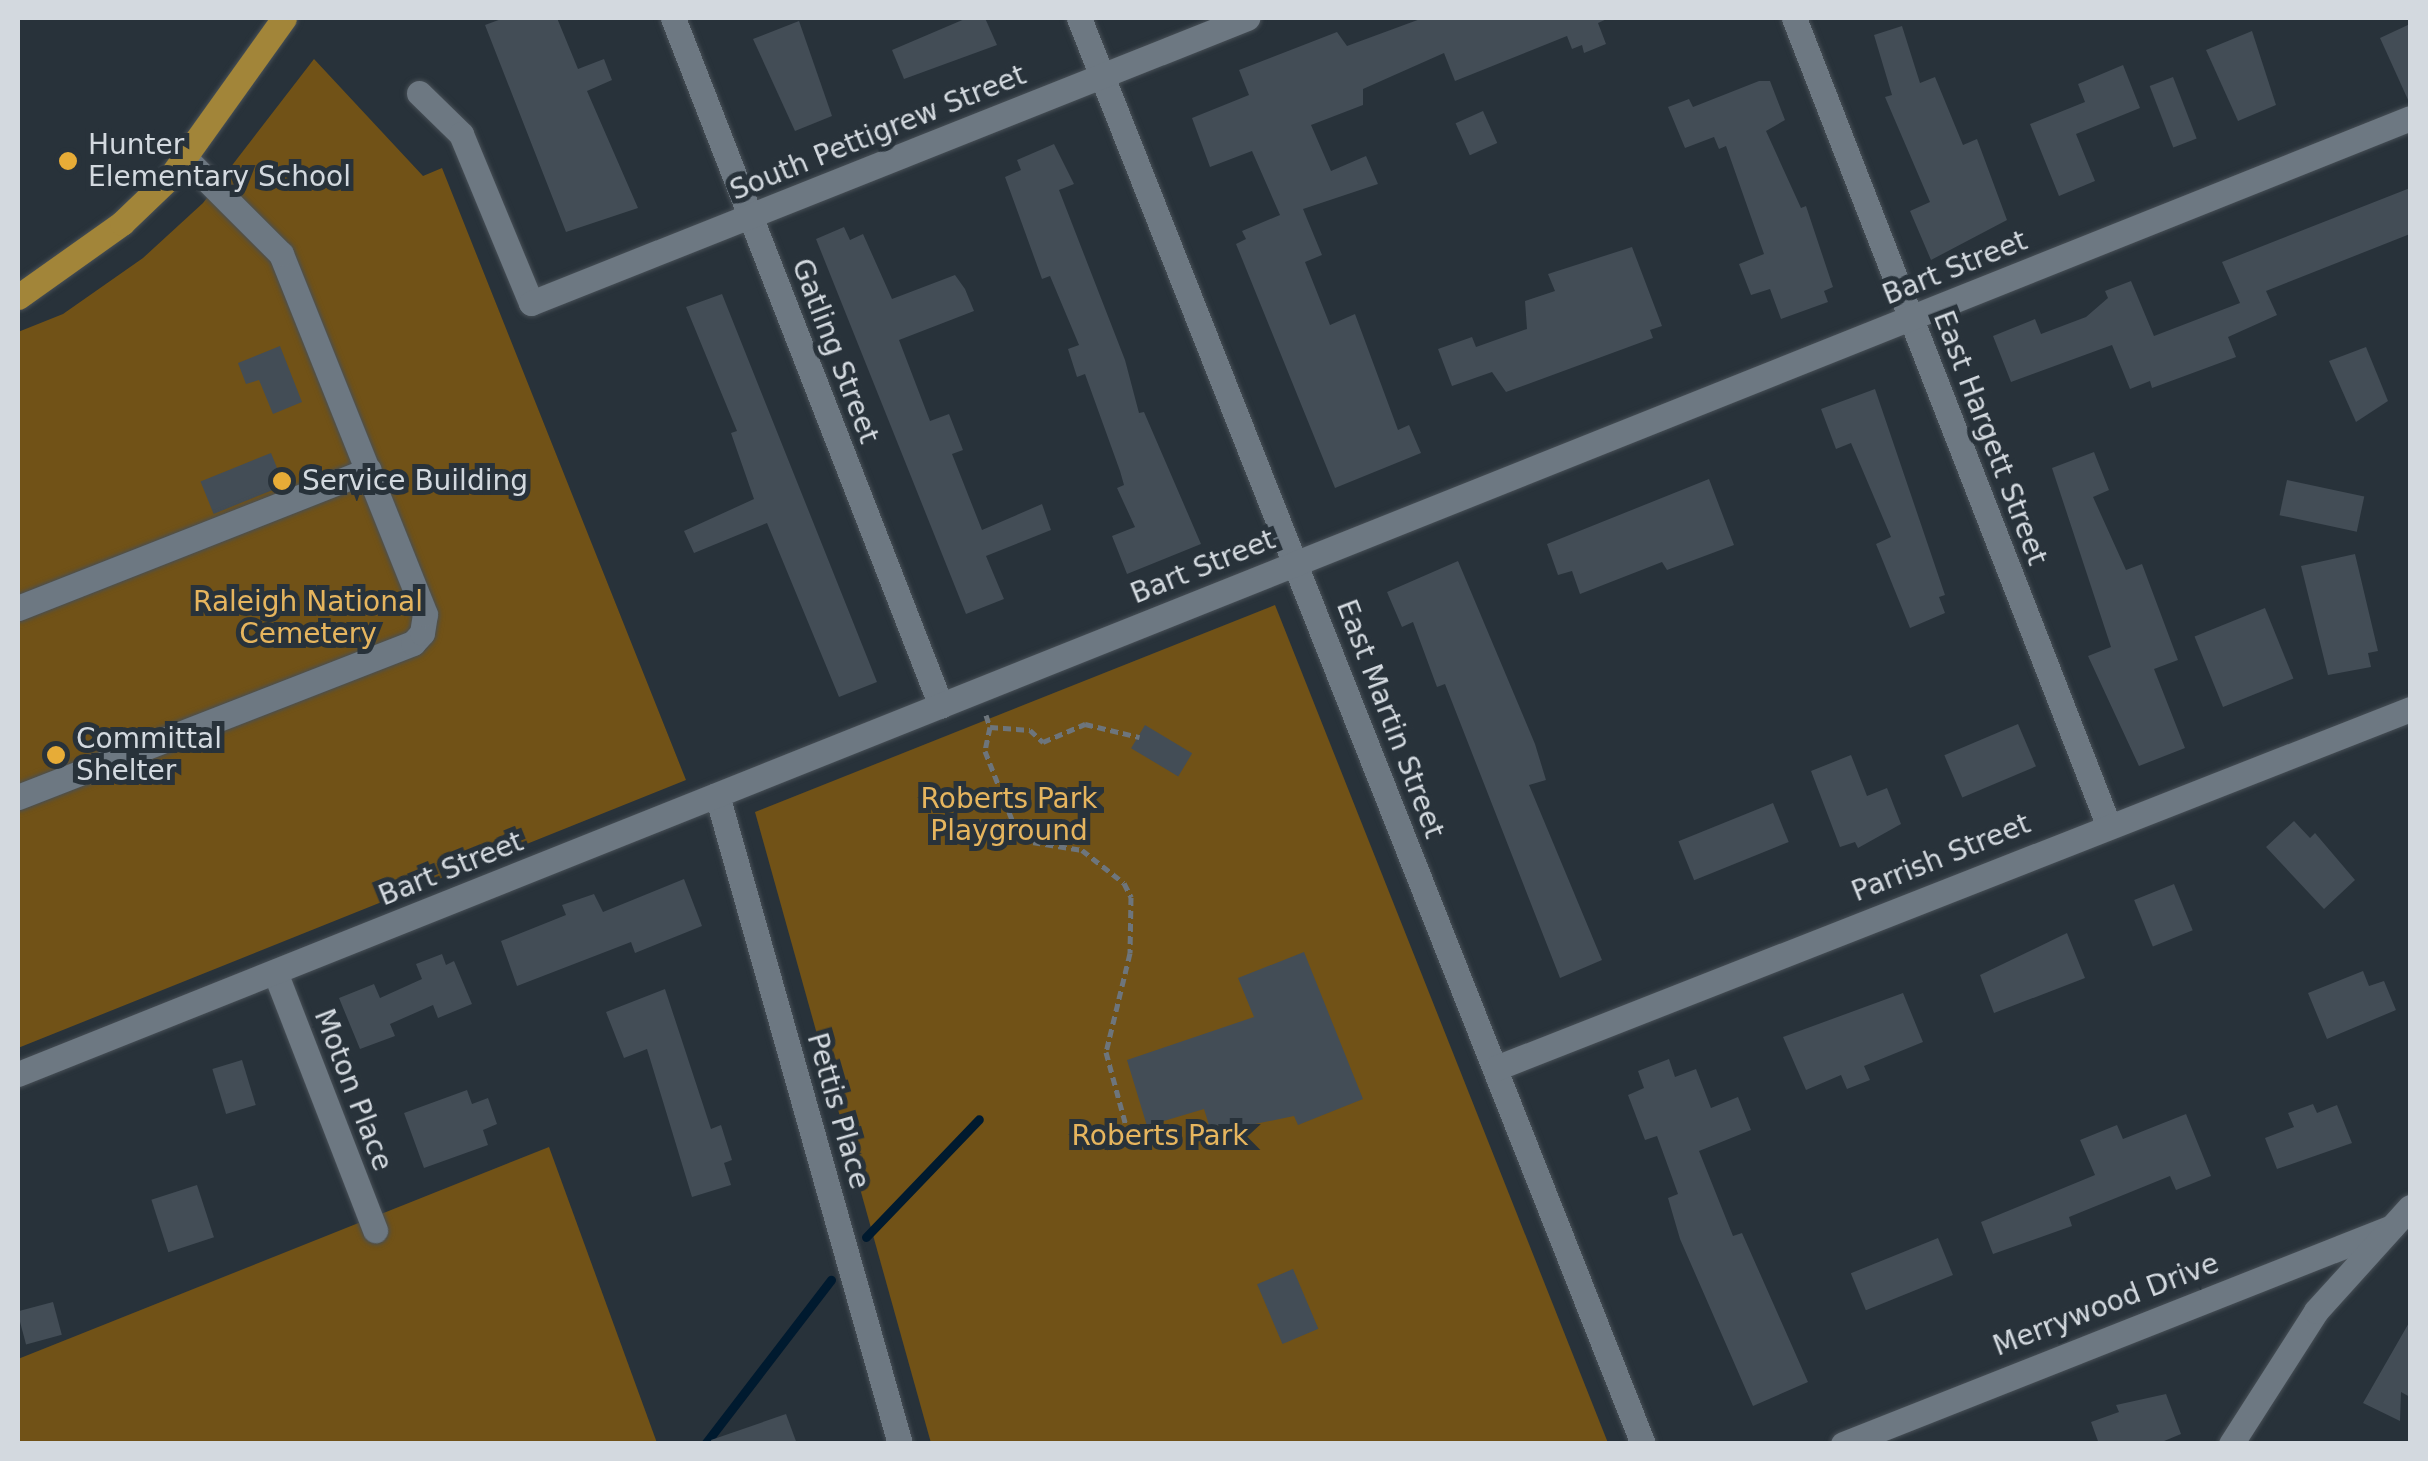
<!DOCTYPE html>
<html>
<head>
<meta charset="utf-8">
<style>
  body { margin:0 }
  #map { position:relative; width:2428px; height:1461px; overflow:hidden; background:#28323a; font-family:"DejaVu Sans",sans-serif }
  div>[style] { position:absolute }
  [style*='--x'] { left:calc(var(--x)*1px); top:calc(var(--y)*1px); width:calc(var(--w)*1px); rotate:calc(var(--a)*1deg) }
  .green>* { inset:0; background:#715217 }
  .stream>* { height:9px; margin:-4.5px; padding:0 4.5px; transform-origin:4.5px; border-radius:4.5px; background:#001a2f }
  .building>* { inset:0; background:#434d56; transform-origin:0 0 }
  .path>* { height:5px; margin-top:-2.5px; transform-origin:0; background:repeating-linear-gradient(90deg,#6d757c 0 8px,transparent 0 13px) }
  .roads { filter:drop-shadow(0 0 2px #474f56) drop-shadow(0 0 2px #474f56) }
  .minor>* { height:25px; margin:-12.5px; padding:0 12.5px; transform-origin:12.5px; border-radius:12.5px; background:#6d7882 }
  .major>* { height:25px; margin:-12.5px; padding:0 12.5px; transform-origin:12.5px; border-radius:12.5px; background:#a28539 }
  .dots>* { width:28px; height:28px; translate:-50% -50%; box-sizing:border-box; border:5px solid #28323a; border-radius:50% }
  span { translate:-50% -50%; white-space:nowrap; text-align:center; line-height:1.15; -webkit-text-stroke:10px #28323a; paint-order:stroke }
  .street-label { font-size:28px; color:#d3d9df }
  .poi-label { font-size:28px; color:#d3d9df }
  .left { translate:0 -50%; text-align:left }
  .park-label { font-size:28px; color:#e6b55e }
  .frame { position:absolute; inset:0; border:20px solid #d3d9df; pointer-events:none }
</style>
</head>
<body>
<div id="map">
  <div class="green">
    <div style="clip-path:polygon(314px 59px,423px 176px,442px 168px,686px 780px,18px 1048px,18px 332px,63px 314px,143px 258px,203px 203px)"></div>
    <div style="clip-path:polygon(1275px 605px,1608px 1443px,931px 1443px,755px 812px)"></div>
    <div style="clip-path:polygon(549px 1147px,657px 1443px,18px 1444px,18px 1359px)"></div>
  </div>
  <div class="stream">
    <div style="--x:866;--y:1237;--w:163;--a:-46.2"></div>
    <div style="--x:705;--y:1444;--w:207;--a:-52.5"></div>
  </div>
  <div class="building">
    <div style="clip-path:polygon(504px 18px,557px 18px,578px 69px,604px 59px,612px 80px,587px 91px,638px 208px,566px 232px,485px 25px)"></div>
    <div style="clip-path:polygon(967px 18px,985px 18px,997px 45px,904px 79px,892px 50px)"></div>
    <div style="clip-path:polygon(1423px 18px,1609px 18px,1598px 23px,1606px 44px,1584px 53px,1582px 45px,1572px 49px,1567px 36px,1455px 81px,1444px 53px,1363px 89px,1363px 105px,1311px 125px,1331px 171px,1366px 156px,1378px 184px,1303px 209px,1322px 255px,1305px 262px,1330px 325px,1355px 314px,1398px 430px,1409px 425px,1421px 453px,1335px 488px,1236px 244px,1246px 239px,1242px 231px,1280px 215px,1252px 151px,1210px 167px,1192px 118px,1249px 95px,1239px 70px,1337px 32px,1347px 46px)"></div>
    <div style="clip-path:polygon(799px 21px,832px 116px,795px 131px,753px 39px)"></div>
    <div style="clip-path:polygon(2410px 24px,2410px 102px,2409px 102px,2380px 38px)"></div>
    <div style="clip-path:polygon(1902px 26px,1920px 83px,1935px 77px,1963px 145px,1977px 139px,2007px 220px,1931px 260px,1910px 211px,1930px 202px,1885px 97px,1892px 95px,1874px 35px)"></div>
    <div style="clip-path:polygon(2252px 31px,2276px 105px,2238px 121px,2206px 50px)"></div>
    <div style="clip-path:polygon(2123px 65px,2140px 108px,2076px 134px,2095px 181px,2059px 196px,2030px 124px,2085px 102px,2078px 84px)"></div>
    <div style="left:2173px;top:77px;width:66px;height:25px;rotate:69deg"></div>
    <div style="clip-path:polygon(1759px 81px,1770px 81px,1785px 120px,1766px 131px,1801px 208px,1806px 206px,1833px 287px,1824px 291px,1828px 302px,1781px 319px,1770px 289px,1751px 295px,1739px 264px,1764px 254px,1726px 146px,1719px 149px,1714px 137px,1685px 148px,1668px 107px,1689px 99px,1693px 107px)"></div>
    <div style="left:1483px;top:111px;width:35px;height:30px;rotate:66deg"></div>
    <div style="clip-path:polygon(1054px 144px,1074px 184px,1059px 190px,1125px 360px,1139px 413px,1144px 412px,1201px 544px,1127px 574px,1112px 536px,1135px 527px,1117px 488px,1124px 485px,1120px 471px,1085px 374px,1077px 377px,1068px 349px,1079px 345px,1050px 276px,1042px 279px,1005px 177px,1021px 170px,1017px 160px)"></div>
    <div style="clip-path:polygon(2410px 188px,2410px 234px,2266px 291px,2277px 315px,2228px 337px,2236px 357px,2152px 388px,2150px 381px,2130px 389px,2112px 345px,2011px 382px,1993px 336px,2035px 319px,2041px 334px,2086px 317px,2108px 298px,2105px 291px,2131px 281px,2154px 336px,2240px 303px,2222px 262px)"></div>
    <div style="clip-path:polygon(844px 227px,850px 240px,863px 234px,892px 299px,955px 275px,965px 289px,974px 311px,899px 340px,930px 421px,949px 414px,963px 450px,952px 454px,982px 530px,1042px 504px,1051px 530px,986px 556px,1004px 599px,966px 614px,816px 239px)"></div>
    <div style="clip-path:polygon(1632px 247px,1662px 326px,1650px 330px,1653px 338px,1506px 392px,1492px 372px,1452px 386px,1438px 349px,1472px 337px,1476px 347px,1527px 329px,1525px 301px,1555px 291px,1548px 274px)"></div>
    <div style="clip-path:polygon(722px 294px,877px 682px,839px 697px,767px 523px,694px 553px,684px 531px,754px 499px,731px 433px,737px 431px,686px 307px)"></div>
    <div style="clip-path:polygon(280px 346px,302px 402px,273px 414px,259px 380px,246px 384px,238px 363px)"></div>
    <div style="clip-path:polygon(2366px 347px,2388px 401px,2356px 422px,2329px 361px)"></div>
    <div style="clip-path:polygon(1875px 389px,1945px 595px,1939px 597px,1945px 613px,1910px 628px,1876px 544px,1891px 537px,1851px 443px,1836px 449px,1821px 409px)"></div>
    <div style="clip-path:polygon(2094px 452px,2109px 490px,2093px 497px,2126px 570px,2142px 564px,2178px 660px,2154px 669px,2185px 748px,2139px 766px,2088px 656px,2111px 647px,2052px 468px)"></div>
    <div style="left:271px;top:453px;width:35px;height:76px;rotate:68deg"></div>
    <div style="clip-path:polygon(1709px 479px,1734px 545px,1667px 570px,1662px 562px,1580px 594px,1572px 571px,1558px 575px,1547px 544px)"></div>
    <div style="left:2287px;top:480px;width:79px;height:36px;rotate:12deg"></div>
    <div style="clip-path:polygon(2355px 554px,2378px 651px,2368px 653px,2371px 667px,2328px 675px,2301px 566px)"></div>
    <div style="clip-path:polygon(1458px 561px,1535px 744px,1546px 780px,1529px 785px,1602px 960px,1560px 978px,1445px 684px,1437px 687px,1413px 622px,1402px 627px,1387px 592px)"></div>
    <div style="left:2265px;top:608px;width:76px;height:76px;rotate:68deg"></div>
    <div style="left:2018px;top:724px;width:46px;height:80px;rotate:67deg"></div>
    <div style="left:1145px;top:725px;width:55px;height:27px;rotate:31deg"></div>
    <div style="clip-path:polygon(1851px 755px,1867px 796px,1887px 788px,1901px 824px,1858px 848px,1855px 842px,1840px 847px,1811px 771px)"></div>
    <div style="left:1773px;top:803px;width:42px;height:102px;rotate:68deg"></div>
    <div style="clip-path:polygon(2294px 821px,2310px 838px,2315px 833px,2355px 880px,2324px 909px,2266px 847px)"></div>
    <div style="clip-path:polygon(684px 879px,702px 926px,635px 953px,631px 942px,517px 986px,501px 941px,566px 915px,562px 905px,594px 894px,603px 912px)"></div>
    <div style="left:2174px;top:884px;width:50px;height:43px;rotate:68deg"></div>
    <div style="clip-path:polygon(2067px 933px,2085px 978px,1994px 1013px,1980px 975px)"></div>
    <div style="clip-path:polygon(1304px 952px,1363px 1099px,1298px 1125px,1294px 1116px,1240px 1127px,1209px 1125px,1204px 1109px,1147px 1126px,1127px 1060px,1254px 1017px,1238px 978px)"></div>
    <div style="clip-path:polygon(442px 954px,446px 965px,454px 961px,472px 1004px,438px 1018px,433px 1005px,390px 1024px,395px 1036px,360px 1049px,339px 998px,374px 984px,380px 998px,422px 979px,416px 964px)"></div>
    <div style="clip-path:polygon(2363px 971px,2369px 986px,2384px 981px,2396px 1010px,2327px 1039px,2308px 993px)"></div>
    <div style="clip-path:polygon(665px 989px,711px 1129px,721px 1125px,732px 1160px,724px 1163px,731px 1185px,692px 1197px,647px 1049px,624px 1058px,606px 1012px)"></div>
    <div style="clip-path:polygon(1903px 993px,1923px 1042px,1864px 1066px,1870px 1080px,1847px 1089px,1841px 1075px,1806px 1090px,1783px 1037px)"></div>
    <div style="clip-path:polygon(1669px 1059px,1675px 1077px,1696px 1069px,1711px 1108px,1738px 1097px,1751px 1130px,1699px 1151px,1733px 1236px,1742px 1233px,1808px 1382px,1753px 1406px,1680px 1239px,1668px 1198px,1678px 1194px,1657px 1136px,1645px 1140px,1628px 1095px,1644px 1088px,1638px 1071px)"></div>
    <div style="left:242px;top:1060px;width:47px;height:31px;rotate:73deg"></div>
    <div style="clip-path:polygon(467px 1090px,472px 1104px,488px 1098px,497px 1124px,483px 1130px,488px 1145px,424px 1168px,404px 1113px)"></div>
    <div style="clip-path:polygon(2313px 1104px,2317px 1113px,2337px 1105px,2352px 1143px,2277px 1169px,2265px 1138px,2294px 1127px,2288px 1113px)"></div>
    <div style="clip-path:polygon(2186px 1114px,2211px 1176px,2176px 1190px,2170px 1176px,2069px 1217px,2072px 1226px,1993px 1254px,1981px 1222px,2095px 1175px,2080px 1140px,2117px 1125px,2123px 1139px)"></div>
    <div style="left:197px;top:1185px;width:55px;height:48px;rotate:72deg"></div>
    <div style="left:1938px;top:1238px;width:40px;height:94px;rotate:68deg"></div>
    <div style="left:1293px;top:1269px;width:65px;height:39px;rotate:67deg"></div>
    <div style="left:53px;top:1302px;width:34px;height:37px;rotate:75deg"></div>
    <div style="clip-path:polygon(2410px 1321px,2410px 1397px,2401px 1392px,2400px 1421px,2363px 1403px)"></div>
    <div style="clip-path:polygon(2166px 1394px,2181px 1434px,2157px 1444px,2099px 1444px,2091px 1422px,2119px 1412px,2116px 1405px)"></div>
    <div style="clip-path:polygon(786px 1414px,797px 1444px,712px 1444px,711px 1440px)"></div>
  </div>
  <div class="path">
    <div style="--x:986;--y:715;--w:13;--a:72"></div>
    <div style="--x:990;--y:727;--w:40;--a:4.3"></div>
    <div style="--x:1030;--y:730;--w:18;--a:43"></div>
    <div style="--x:1043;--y:742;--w:46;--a:-23.2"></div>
    <div style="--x:1085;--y:724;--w:56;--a:13.5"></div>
    <div style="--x:990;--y:727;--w:25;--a:102"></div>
    <div style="--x:985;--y:751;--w:96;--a:68.5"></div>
    <div style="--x:1020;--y:840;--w:63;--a:9.2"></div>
    <div style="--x:1082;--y:850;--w:53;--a:38.2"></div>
    <div style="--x:1124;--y:883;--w:16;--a:63"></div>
    <div style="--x:1131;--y:897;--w:56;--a:91"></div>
    <div style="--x:1130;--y:953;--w:102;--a:103.6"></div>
    <div style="--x:1106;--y:1052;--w:99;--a:74.8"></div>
  </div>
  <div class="roads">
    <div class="minor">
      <div style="--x:673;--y:18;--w:738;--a:68.72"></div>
      <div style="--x:1079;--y:18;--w:1533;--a:68.42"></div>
      <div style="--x:1794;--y:18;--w:865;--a:68.72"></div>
      <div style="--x:419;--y:93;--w:59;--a:44.3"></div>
      <div style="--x:461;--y:134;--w:183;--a:67.5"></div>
      <div style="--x:531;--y:303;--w:771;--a:-21.7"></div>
      <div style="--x:18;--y:608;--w:377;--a:-21.5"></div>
      <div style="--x:717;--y:795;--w:674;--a:74.25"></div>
      <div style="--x:18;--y:797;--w:424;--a:-21.3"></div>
      <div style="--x:413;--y:643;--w:13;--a:-48"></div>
      <div style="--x:422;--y:633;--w:19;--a:-81"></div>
      <div style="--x:425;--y:614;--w:388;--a:-111.8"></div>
      <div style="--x:281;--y:254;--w:134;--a:-135"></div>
      <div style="--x:275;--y:972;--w:277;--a:68.8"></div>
      <div style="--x:1496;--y:1068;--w:982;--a:-21.44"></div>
      <div style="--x:18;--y:1074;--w:2576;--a:-21.78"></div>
      <div style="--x:1843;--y:1444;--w:590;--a:-21.57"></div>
      <div style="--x:2231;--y:1444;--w:158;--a:-57.4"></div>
      <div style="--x:2316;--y:1311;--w:140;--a:-47.9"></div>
    </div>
    <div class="major">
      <div style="--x:18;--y:297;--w:128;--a:-35.4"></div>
      <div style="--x:122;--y:223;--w:68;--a:-43.8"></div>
      <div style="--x:171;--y:176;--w:194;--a:-54.4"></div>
    </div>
  </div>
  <div class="dots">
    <div style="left:68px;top:161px;background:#e7ac37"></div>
    <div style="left:282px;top:481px;background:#e7ac37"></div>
    <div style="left:56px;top:755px;background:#e7ac37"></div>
  </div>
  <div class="street-label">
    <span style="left:878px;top:133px;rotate:-22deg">South Pettigrew Street</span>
    <span style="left:1955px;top:268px;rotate:-22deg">Bart Street</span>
    <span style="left:835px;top:351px;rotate:69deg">Gatling Street</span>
    <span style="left:1990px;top:438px;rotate:69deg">East Hargett Street</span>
    <span style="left:1203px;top:567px;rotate:-22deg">Bart Street</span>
    <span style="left:1390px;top:719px;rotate:69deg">East Martin Street</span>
    <span style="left:1941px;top:858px;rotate:-22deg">Parrish Street</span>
    <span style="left:451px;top:869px;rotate:-22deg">Bart Street</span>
    <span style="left:353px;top:1090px;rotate:69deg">Moton Place</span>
    <span style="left:838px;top:1111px;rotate:74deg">Pettis Place</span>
    <span style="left:2106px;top:1305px;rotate:-21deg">Merrywood Drive</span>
  </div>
  <div class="poi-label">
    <span class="left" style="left:88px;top:161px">Hunter<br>Elementary School</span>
    <span class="left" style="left:302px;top:481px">Service Building</span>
    <span class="left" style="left:76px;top:755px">Committal<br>Shelter</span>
  </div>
  <div class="park-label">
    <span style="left:308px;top:618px">Raleigh National<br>Cemetery</span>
    <span style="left:1009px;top:815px">Roberts Park<br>Playground</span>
    <span style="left:1160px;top:1136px">Roberts Park</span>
  </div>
  <div class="frame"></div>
</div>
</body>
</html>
